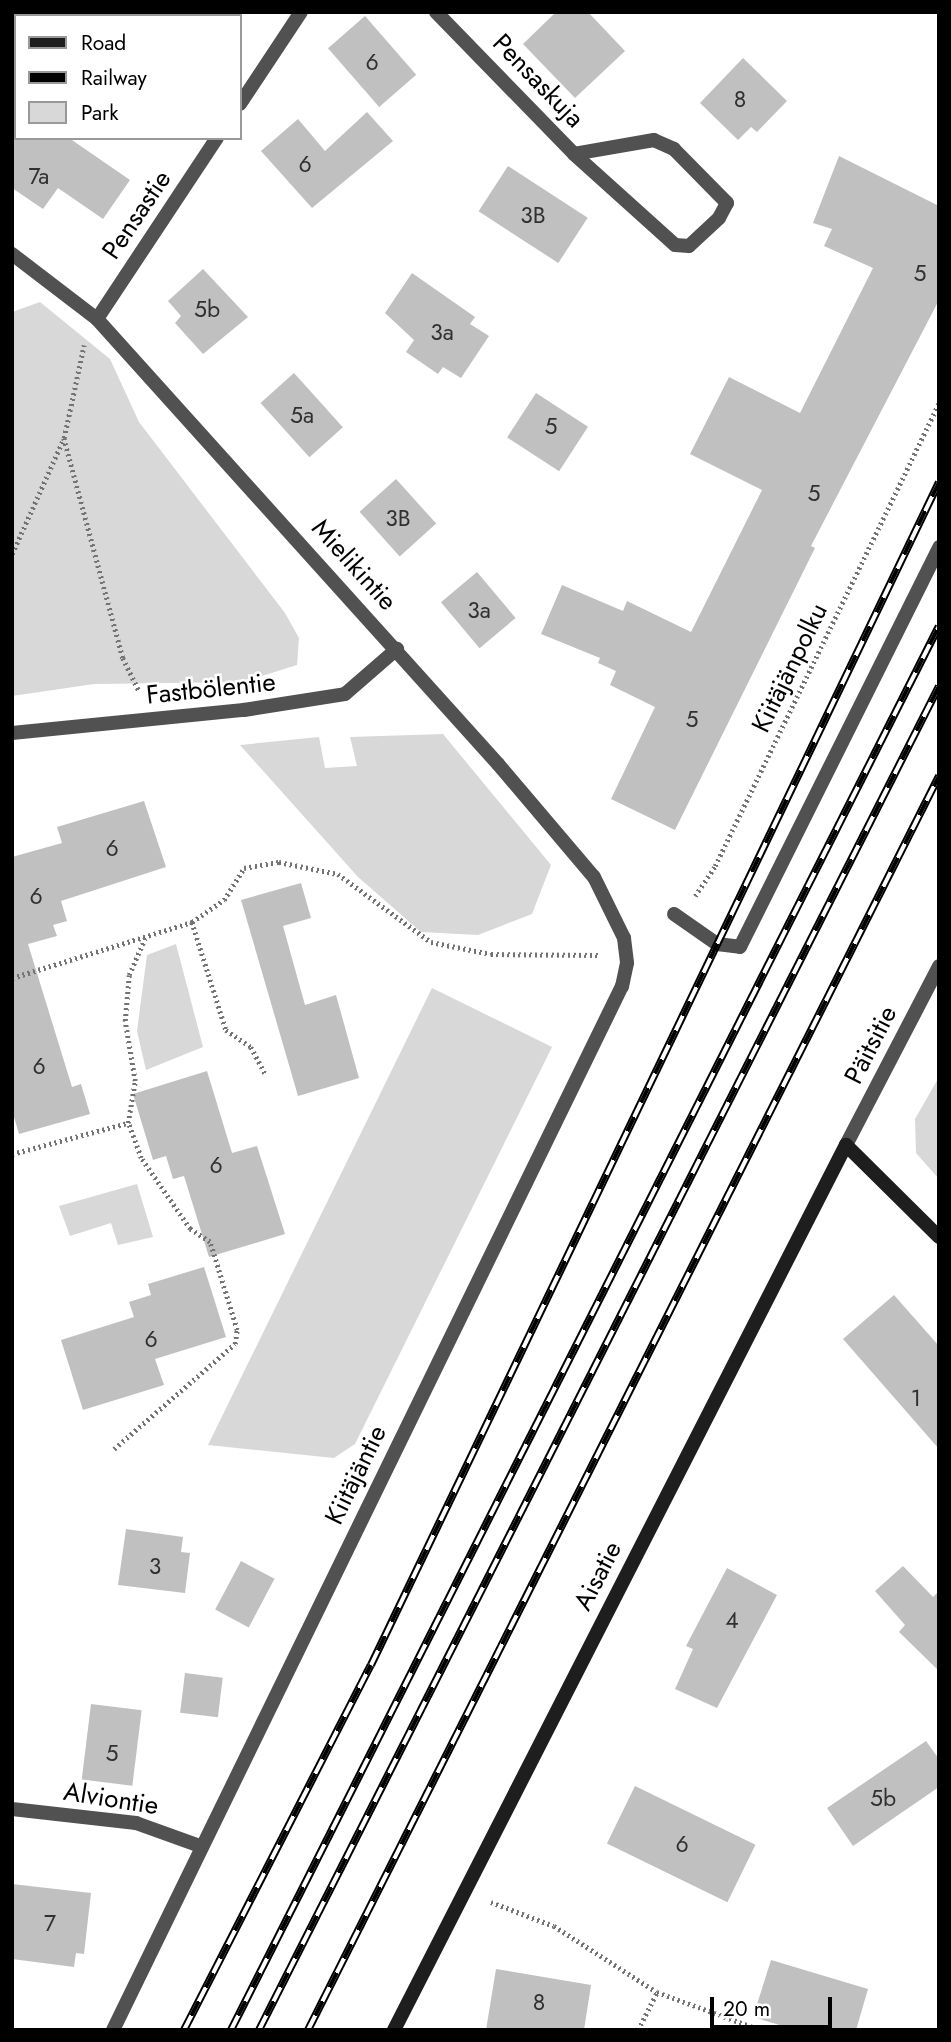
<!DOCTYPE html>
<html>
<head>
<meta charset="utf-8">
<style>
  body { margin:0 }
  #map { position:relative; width:951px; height:2042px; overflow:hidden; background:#fff; font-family:Jost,sans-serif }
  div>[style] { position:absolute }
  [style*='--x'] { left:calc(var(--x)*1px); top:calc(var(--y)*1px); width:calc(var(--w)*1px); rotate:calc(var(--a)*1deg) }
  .green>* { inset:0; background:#d8d8d8 }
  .building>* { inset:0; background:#c0c0c0; transform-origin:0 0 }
  .path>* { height:4.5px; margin-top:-2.25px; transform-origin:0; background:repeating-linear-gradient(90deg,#737373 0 2px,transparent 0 5.5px) }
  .lane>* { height:14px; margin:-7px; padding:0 7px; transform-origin:7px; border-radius:7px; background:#515151 }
  .street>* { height:14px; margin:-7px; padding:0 7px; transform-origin:7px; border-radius:7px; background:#515151 }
  .secondary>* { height:14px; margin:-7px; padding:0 7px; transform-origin:7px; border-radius:7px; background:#1e1e1e }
  .rail>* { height:8px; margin-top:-4px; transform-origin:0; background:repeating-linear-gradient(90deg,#fff 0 16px,#000 0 32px); box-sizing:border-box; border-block:2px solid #000 }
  span { translate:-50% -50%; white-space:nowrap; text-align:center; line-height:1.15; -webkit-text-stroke:5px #fff; paint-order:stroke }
  .number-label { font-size:23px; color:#303030 }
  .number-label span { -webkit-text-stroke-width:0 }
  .street-label { font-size:26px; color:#000 }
  .frame { position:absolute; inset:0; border:14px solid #000; pointer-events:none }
  .legend { position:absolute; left:14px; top:14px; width:228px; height:126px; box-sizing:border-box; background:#fff; border:2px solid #999; margin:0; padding:9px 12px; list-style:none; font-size:21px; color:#000 }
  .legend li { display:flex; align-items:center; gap:14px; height:35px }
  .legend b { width:35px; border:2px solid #999 }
  .scale { position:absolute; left:710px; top:1997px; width:122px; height:32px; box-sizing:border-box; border:4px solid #000; border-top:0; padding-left:9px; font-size:21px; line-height:24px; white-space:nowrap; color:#000; -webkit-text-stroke:5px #fff; paint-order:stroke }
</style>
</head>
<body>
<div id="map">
  <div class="green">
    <div style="clip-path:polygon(40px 302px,110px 359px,139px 422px,285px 613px,299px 638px,297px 665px,243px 682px,94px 684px,12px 696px,12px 312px)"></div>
    <div style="clip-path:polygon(443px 734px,551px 865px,532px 914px,478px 935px,421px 932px,358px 877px,240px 745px,319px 737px,325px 768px,357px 766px,350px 737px)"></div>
    <div style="clip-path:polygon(176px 944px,203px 1047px,146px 1070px,137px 1031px,147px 955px)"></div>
    <div style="clip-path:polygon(432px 988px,552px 1047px,355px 1444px,334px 1458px,208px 1445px)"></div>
    <div style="clip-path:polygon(939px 1077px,939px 1179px,916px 1153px,915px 1119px)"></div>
    <div style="clip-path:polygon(137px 1184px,153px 1237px,118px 1245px,111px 1223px,70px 1236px,59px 1206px)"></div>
  </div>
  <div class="building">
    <div style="clip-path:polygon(556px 12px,588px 12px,625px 51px,575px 98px,523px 44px)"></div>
    <div style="left:365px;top:16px;width:78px;height:49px;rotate:49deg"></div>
    <div style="clip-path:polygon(743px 58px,787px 101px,757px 132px,751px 127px,738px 140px,700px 103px)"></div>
    <div style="clip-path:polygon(367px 112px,393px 141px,312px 208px,261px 151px,298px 119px,325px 151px)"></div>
    <div style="clip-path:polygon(12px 138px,69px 138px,130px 180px,103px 219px,58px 188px,43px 209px,12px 188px)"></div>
    <div style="clip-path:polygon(839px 156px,939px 206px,939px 300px,811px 546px,815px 548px,675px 830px,611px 799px,655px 707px,610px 685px,616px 671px,598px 663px,600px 658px,541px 634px,562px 585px,623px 611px,627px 601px,691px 632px,762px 490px,690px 454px,729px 377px,800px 413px,873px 268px,824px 246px,832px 229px,813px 223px)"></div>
    <div style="left:508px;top:166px;width:95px;height:54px;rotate:33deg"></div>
    <div style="clip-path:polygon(203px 269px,248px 317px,203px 354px,175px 323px,181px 316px,168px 301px)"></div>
    <div style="clip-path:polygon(412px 273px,475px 317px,470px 324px,489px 336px,461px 378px,443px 367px,438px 374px,406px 352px,414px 340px,385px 313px)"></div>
    <div style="left:294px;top:373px;width:73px;height:45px;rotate:48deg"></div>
    <div style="left:536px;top:393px;width:62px;height:53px;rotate:33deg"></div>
    <div style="left:396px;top:479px;width:60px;height:49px;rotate:48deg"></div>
    <div style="left:477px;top:572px;width:60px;height:47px;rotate:50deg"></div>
    <div style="clip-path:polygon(144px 801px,166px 867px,61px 901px,67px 921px,53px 925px,57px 936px,28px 944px,72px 1087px,81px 1084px,90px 1114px,19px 1134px,12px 1110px,12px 857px,62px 843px,57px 827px)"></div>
    <div style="clip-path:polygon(301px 883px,311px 918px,283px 926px,305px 1005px,336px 995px,359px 1078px,298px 1096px,241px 900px)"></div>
    <div style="clip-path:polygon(207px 1071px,232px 1153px,257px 1146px,285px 1234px,209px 1257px,184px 1176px,173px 1179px,166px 1156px,153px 1160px,133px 1094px)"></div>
    <div style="clip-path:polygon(204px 1267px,226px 1337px,155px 1359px,164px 1385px,83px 1410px,61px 1340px,134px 1317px,129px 1302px,151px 1295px,148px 1284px)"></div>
    <div style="clip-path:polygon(894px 1295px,939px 1346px,939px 1449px,843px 1339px)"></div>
    <div style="clip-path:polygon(126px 1529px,183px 1537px,181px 1552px,190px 1553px,185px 1593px,118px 1585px)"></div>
    <div style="left:241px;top:1561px;width:38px;height:55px;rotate:28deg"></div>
    <div style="clip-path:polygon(903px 1566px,933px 1597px,939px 1591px,939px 1671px,899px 1632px,905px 1625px,875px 1591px)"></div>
    <div style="clip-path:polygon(727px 1568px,777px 1595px,717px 1708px,675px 1689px,693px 1649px,686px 1646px)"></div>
    <div style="left:185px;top:1673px;width:38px;height:40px;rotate:7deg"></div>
    <div style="left:91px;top:1704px;width:51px;height:76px;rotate:7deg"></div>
    <div style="clip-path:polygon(926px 1741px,939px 1759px,939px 1787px,853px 1846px,827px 1808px)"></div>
    <div style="left:635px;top:1786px;width:134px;height:64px;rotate:26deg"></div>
    <div style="clip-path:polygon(12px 1884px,91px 1893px,84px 1954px,76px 1953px,74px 1967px,12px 1959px)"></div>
    <div style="clip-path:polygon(771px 1960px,868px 1989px,856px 2030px,796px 2030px,753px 2017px)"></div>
    <div style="clip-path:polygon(496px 1969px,591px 1985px,584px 2030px,486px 2030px)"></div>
  </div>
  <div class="path">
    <div style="--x:64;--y:438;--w:228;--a:75"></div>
    <div style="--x:123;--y:658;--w:37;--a:64"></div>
    <div style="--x:12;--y:554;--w:127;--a:-65.9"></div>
    <div style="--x:64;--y:438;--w:95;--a:-77.9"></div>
    <div style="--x:695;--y:896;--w:36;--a:-56"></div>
    <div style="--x:715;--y:866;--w:514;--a:-64.18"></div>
    <div style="--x:192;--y:922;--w:113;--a:72.5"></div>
    <div style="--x:226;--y:1030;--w:30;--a:34"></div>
    <div style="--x:251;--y:1047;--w:32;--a:62"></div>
    <div style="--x:12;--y:978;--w:189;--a:-17.3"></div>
    <div style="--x:192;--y:922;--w:39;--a:-35"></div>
    <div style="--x:224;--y:900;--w:38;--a:-58"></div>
    <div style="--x:244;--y:868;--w:36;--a:-10"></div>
    <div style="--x:279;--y:862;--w:60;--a:11.5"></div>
    <div style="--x:338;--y:874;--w:115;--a:36.2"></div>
    <div style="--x:431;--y:942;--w:61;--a:11.3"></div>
    <div style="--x:491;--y:954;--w:107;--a:0.5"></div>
    <div style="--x:12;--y:1154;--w:120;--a:-15"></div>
    <div style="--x:128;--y:1123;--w:43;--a:-80.5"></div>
    <div style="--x:135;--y:1081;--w:61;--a:-99.5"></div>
    <div style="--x:125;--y:1021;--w:46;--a:-85"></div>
    <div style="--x:129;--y:975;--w:40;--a:-66.6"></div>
    <div style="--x:114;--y:1449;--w:160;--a:-41"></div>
    <div style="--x:235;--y:1344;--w:14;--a:-82"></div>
    <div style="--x:237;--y:1330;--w:92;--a:-107.1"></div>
    <div style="--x:210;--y:1242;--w:24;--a:-147"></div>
    <div style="--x:190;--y:1229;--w:86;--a:-124.6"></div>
    <div style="--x:141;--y:1158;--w:37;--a:-110"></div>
    <div style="--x:491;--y:1902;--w:67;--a:20.9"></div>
    <div style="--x:554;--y:1926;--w:122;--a:32.7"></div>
    <div style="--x:657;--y:1992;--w:111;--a:20.1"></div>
    <div style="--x:638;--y:2030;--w:42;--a:-63.4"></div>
  </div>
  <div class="lane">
    <div style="--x:674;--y:914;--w:52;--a:34.9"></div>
    <div style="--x:717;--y:944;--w:23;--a:7"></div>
    <div style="--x:740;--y:947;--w:447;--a:-63.5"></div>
  </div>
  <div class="street">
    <div style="--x:436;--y:12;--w:198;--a:45.8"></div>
    <div style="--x:574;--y:154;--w:136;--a:42"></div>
    <div style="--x:675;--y:245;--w:14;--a:4"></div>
    <div style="--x:689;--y:246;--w:41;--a:-43"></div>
    <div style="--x:719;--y:218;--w:17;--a:-62"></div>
    <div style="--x:727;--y:203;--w:76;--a:-134.5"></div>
    <div style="--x:674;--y:149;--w:22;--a:-156"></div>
    <div style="--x:654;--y:140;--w:81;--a:170.1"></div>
    <div style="--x:240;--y:104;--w:110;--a:-56.5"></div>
    <div style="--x:12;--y:254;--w:107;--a:37.4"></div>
    <div style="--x:97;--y:319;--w:599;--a:47.98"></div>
    <div style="--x:498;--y:764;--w:148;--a:49.7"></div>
    <div style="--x:594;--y:877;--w:68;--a:63.8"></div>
    <div style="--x:624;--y:938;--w:25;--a:83"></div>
    <div style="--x:627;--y:963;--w:24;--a:102"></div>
    <div style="--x:622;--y:986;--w:1161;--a:115.99"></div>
    <div style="--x:97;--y:319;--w:217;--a:-56.5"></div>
    <div style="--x:12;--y:733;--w:233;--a:-5.7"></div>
    <div style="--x:244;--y:710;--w:102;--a:-9"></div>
    <div style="--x:345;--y:694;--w:69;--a:-40.9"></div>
    <div style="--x:846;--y:1145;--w:202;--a:-62.5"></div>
    <div style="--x:12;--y:1809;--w:125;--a:6.4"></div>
    <div style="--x:136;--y:1823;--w:68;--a:19.8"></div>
  </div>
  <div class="secondary">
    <div style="--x:394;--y:2030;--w:994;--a:-62.95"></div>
    <div style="--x:846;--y:1145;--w:131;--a:44.7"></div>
  </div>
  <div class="rail">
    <div style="--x:184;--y:2030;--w:410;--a:-62.9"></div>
    <div style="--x:371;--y:1665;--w:1312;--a:-64.35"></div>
    <div style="--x:231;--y:2030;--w:1572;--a:-63.24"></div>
    <div style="--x:259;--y:2030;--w:1506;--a:-63.16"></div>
    <div style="--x:308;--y:2030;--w:1404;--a:-63.29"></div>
  </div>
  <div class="number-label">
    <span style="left:372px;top:62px">6</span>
    <span style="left:740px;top:99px">8</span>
    <span style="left:305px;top:164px">6</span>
    <span style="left:39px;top:176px">7a</span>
    <span style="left:533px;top:215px">3B</span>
    <span style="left:920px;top:273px">5</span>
    <span style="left:207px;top:309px">5b</span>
    <span style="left:442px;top:332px">3a</span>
    <span style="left:302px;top:415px">5a</span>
    <span style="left:551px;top:426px">5</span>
    <span style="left:814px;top:493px">5</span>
    <span style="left:398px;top:518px">3B</span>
    <span style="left:479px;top:610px">3a</span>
    <span style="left:692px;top:719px">5</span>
    <span style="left:112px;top:848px">6</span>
    <span style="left:36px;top:896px">6</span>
    <span style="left:39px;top:1066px">6</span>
    <span style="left:216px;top:1165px">6</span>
    <span style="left:151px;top:1339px">6</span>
    <span style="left:916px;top:1398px">1</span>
    <span style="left:155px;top:1566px">3</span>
    <span style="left:732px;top:1620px">4</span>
    <span style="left:112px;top:1753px">5</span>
    <span style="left:883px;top:1798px">5b</span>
    <span style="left:682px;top:1844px">6</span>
    <span style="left:50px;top:1923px">7</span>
    <span style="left:539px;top:2002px">8</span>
  </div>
  <div class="street-label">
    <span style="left:538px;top:81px;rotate:46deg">Pensaskuja</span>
    <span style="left:137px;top:215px;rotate:-56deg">Pensastie</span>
    <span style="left:354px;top:565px;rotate:48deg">Mielikintie</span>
    <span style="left:790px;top:668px;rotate:-64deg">Kiitäjänpolku</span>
    <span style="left:211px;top:689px;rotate:-6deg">Fastbölentie</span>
    <span style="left:871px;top:1045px;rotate:-63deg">Päitsitie</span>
    <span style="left:356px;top:1475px;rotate:-64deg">Kiitäjäntie</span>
    <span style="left:598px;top:1576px;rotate:-63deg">Aisatie</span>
    <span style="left:111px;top:1799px;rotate:9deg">Alviontie</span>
  </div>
  <div class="frame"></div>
  <ul class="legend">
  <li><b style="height:9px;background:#1e1e1e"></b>Road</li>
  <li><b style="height:9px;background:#000"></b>Railway</li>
  <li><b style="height:19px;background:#d8d8d8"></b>Park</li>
  </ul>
  <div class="scale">20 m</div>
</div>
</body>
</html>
